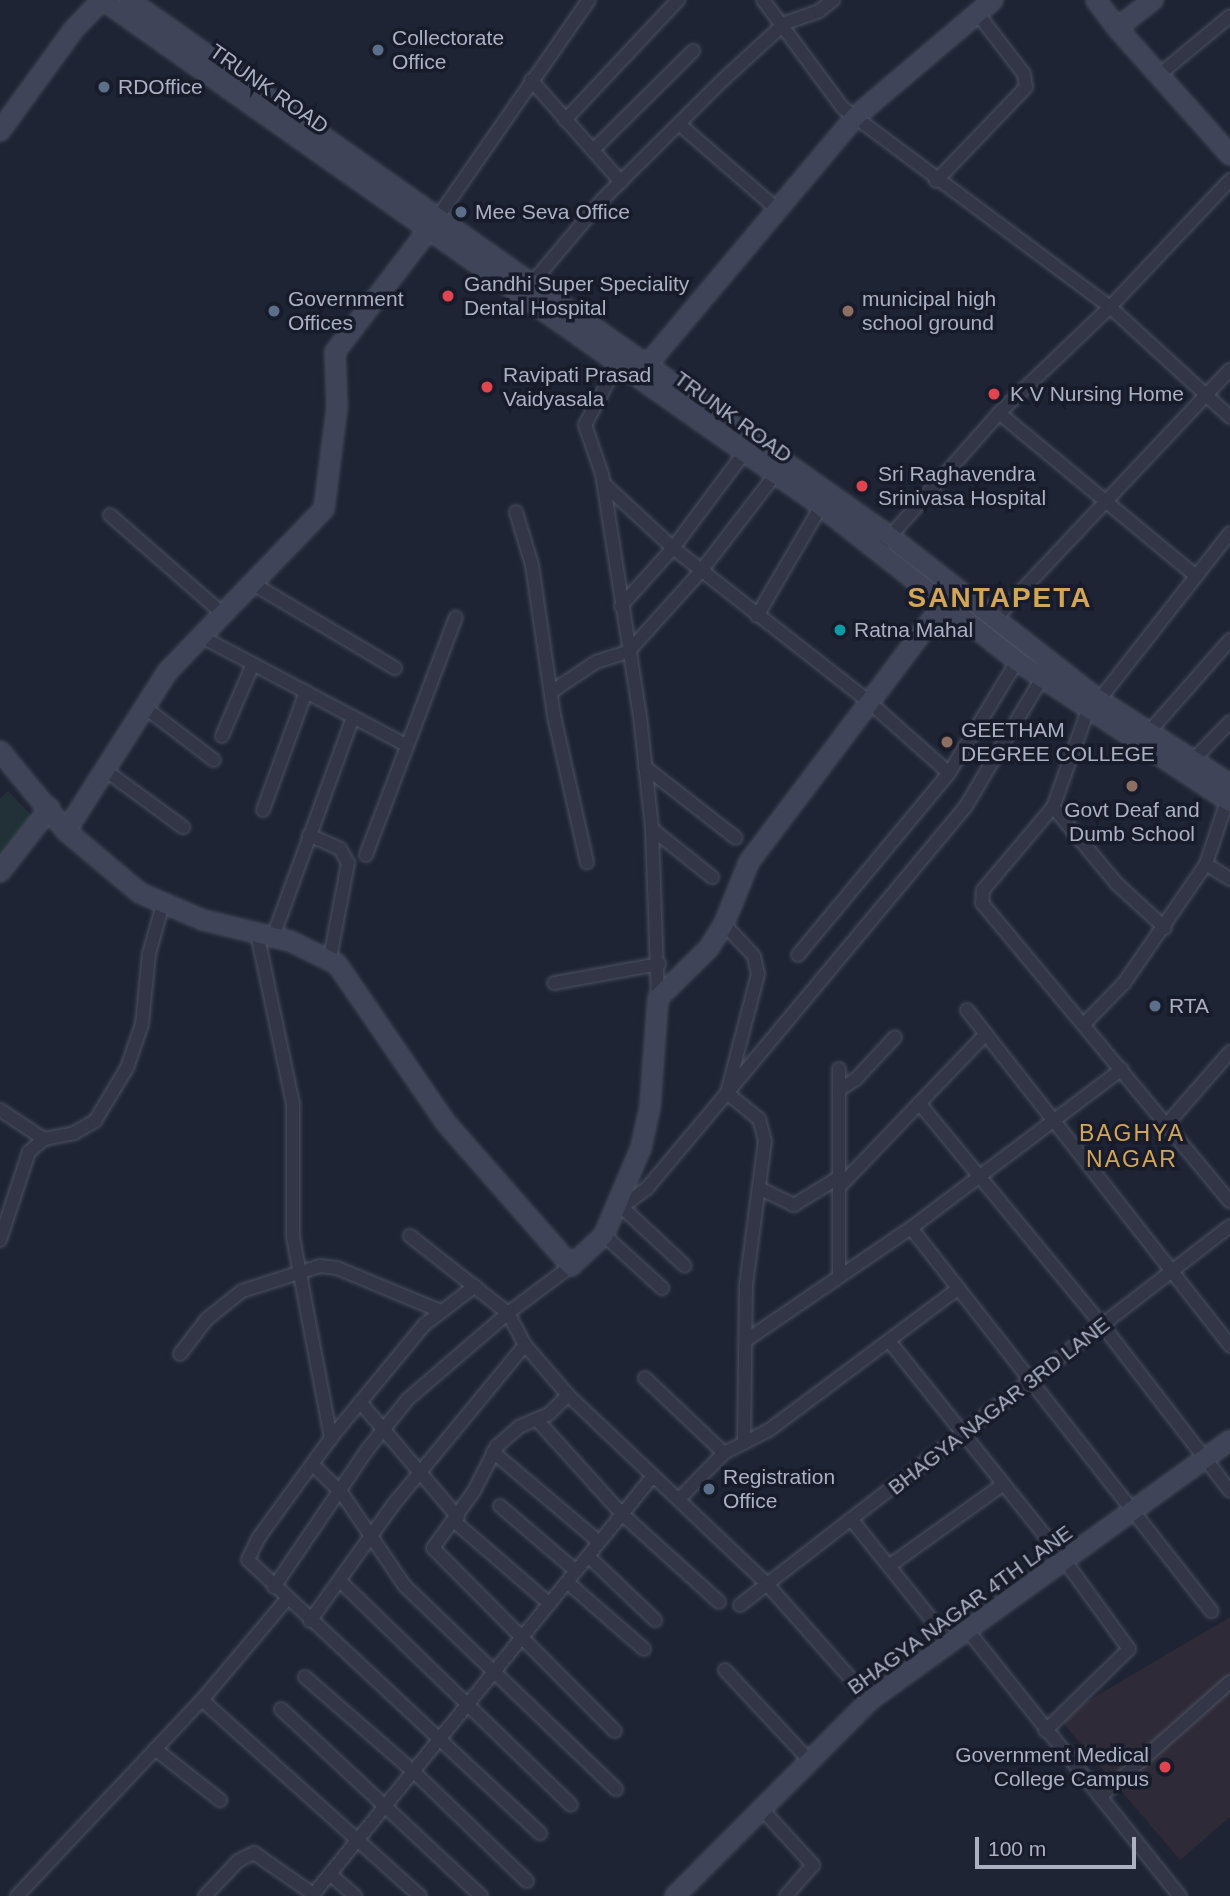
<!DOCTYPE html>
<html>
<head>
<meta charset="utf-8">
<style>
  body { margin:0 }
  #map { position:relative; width:1230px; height:1896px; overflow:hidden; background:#1f2435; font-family:Helvetica,sans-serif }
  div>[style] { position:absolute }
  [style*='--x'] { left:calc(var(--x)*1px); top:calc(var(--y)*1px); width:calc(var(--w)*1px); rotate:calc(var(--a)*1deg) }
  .medical>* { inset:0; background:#2e2a37 }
  .green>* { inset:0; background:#213137 }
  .roads { filter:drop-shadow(0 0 2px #4c5161) drop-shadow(0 0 2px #4c5161) }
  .street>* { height:12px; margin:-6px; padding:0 6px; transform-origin:6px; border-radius:6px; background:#323646 }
  .secondary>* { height:18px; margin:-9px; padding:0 9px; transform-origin:9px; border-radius:9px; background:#404459 }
  .dots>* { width:19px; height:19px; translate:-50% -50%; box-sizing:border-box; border:4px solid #181c2a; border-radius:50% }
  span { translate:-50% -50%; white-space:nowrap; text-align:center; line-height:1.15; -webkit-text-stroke:7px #181c2a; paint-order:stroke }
  .poi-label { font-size:21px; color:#abb0c3 }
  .left { translate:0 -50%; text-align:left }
  .right { translate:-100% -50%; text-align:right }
  .street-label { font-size:21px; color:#abb0c3 }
  .neighbourhood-label { font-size:23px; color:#d3a557; letter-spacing:2px }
  .district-label { font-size:28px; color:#d3a557; font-weight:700; letter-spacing:2px }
  .scale { position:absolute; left:975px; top:1837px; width:161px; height:32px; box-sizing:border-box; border:4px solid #abb0c3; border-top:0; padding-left:9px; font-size:21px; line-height:24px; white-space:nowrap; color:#abb0c3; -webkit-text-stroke:5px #181c2a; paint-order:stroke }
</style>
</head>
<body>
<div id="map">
  <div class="medical">
    <div style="clip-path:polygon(1230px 1617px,1230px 1817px,1180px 1860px,1059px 1718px)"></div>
  </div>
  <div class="green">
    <div style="clip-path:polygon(8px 791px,42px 826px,0 876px,0 799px)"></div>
  </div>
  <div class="roads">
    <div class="street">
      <div style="--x:763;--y:0;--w:134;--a:53.5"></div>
      <div style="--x:843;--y:108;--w:333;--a:36.7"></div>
      <div style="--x:1110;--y:307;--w:163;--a:42.5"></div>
      <div style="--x:1159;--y:75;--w:92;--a:-39.7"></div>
      <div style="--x:531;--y:80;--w:136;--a:48.6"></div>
      <div style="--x:565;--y:120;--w:165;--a:-46.7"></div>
      <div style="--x:679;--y:124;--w:131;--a:41"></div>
      <div style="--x:593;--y:150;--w:141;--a:-44.7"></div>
      <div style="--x:936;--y:181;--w:130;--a:-46.2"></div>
      <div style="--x:1026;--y:87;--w:13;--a:-99"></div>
      <div style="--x:1024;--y:74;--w:77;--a:-127.6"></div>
      <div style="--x:438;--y:217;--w:264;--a:-55.2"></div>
      <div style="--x:532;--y:283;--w:110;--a:-49.8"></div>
      <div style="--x:603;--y:199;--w:172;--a:-44.8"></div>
      <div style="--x:725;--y:78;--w:81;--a:-42.5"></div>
      <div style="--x:785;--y:23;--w:36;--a:-19"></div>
      <div style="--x:819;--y:11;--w:18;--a:-38"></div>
      <div style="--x:618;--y:363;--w:70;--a:118"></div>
      <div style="--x:585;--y:425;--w:52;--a:70.9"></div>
      <div style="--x:602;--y:474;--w:245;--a:81.1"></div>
      <div style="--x:640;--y:716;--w:114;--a:83.9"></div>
      <div style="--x:652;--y:829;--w:169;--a:88"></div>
      <div style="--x:999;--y:413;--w:256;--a:39.6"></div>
      <div style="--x:604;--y:484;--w:94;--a:42.8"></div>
      <div style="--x:673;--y:548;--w:248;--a:38.1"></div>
      <div style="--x:868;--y:701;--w:108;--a:41.6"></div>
      <div style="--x:516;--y:512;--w:55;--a:73.2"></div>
      <div style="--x:532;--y:565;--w:153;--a:81.7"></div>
      <div style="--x:554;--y:716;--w:150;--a:77.3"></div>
      <div style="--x:110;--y:515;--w:150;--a:41.2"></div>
      <div style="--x:885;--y:542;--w:172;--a:-48.5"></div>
      <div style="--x:999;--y:413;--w:153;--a:-43.7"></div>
      <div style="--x:1110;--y:307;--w:175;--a:-46.6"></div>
      <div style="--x:255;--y:585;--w:163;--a:30.7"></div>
      <div style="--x:621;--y:606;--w:78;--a:-48.1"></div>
      <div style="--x:673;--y:548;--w:119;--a:-53.2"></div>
      <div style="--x:757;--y:616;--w:127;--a:-59.8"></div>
      <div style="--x:995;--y:619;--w:342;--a:-46.7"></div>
      <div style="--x:200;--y:636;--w:233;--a:27.9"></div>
      <div style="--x:551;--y:692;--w:54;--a:-33.7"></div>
      <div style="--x:596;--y:662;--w:35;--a:-18"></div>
      <div style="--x:629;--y:651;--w:108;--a:-48"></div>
      <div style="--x:701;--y:571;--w:121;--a:-52.4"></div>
      <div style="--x:1099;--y:700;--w:212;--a:-51.9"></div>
      <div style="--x:143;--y:706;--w:89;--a:37.3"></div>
      <div style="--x:1088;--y:710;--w:103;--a:109.8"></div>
      <div style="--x:1053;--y:807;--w:109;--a:130.1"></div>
      <div style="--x:983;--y:890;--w:13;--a:94"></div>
      <div style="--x:982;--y:903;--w:388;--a:50.3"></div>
      <div style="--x:1148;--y:733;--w:124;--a:-48.6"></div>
      <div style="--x:222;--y:736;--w:78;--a:-66.7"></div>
      <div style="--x:1192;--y:761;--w:54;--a:-45.7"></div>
      <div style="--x:645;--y:767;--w:115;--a:38"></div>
      <div style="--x:105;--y:770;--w:97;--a:36.2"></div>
      <div style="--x:1053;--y:807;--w:100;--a:50.3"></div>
      <div style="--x:1117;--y:884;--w:65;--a:42.5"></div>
      <div style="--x:263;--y:810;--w:126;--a:-70"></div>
      <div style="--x:652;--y:829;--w:77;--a:38.7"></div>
      <div style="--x:309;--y:835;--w:34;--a:24"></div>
      <div style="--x:340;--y:849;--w:16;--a:60"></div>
      <div style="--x:348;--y:863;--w:97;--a:100.7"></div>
      <div style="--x:366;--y:855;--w:254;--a:-69.3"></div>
      <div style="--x:1206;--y:864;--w:28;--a:32"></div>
      <div style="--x:257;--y:933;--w:175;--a:78.1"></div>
      <div style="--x:293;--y:1104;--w:133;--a:90"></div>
      <div style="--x:293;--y:1237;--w:205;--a:79.3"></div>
      <div style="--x:273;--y:937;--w:234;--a:-70"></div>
      <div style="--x:798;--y:955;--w:236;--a:-50.3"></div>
      <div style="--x:949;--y:773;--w:131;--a:-58.7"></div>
      <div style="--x:554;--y:983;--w:107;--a:-10.3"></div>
      <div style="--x:967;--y:1010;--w:427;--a:51.9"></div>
      <div style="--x:1085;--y:1023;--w:56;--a:-45.7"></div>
      <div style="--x:1124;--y:983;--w:145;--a:-55.4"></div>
      <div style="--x:1206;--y:864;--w:76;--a:-71.6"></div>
      <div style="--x:839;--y:1069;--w:206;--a:90"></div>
      <div style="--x:839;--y:1090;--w:20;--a:-33"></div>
      <div style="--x:856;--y:1079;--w:57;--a:-47.1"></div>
      <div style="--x:919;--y:1103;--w:289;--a:50.5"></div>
      <div style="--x:1103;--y:1326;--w:208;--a:52.4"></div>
      <div style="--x:0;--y:1110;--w:53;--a:33.4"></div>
      <div style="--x:1167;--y:1124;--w:96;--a:-48.8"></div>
      <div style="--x:841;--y:1185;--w:209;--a:-46.2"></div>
      <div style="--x:761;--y:1189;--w:37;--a:26"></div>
      <div style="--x:794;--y:1205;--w:55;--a:-31.7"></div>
      <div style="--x:624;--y:1209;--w:83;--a:43.1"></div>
      <div style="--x:618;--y:1210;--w:38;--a:-37"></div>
      <div style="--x:648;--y:1187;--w:123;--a:-50"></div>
      <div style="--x:727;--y:1093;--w:123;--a:-75.4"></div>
      <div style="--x:758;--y:974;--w:18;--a:-103"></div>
      <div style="--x:754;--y:956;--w:44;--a:-133.2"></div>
      <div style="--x:911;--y:1228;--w:487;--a:51.9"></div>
      <div style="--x:604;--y:1235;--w:79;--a:42.4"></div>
      <div style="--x:0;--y:1240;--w:93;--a:-71.8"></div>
      <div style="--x:29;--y:1152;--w:20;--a:-41"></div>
      <div style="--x:44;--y:1139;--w:31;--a:-11"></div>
      <div style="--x:74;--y:1133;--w:24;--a:-30"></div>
      <div style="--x:95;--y:1121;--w:62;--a:-58.9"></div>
      <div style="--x:127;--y:1068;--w:46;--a:-71.2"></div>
      <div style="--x:142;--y:1024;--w:70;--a:-84.3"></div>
      <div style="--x:149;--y:954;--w:52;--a:-74.4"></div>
      <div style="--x:571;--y:1266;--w:79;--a:143.3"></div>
      <div style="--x:508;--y:1313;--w:36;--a:62"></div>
      <div style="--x:525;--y:1345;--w:66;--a:49.3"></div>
      <div style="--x:568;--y:1395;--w:273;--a:43.5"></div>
      <div style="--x:766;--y:1583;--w:157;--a:48.4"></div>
      <div style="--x:475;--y:1286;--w:64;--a:142.6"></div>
      <div style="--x:424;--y:1325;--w:146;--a:129.5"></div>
      <div style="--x:331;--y:1438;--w:122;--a:126"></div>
      <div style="--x:259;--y:1537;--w:25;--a:116"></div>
      <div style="--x:248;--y:1560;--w:400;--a:43.1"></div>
      <div style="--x:748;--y:1339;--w:197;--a:-34.3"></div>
      <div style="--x:911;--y:1228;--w:264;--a:-37"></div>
      <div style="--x:889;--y:1341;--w:282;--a:51.3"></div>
      <div style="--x:1065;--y:1561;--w:109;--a:54"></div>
      <div style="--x:1129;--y:1649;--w:117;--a:135.7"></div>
      <div style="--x:180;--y:1354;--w:44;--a:-52.4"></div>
      <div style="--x:207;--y:1319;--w:45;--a:-38.7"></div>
      <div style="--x:242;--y:1291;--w:82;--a:-17.8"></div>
      <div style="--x:320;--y:1266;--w:17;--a:7"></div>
      <div style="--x:337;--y:1268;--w:109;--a:22.6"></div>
      <div style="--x:645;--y:1378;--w:109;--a:43.5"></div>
      <div style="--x:568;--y:1395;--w:27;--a:135"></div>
      <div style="--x:549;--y:1414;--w:33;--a:157"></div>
      <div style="--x:519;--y:1427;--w:29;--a:139"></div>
      <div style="--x:497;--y:1446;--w:51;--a:117.1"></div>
      <div style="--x:474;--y:1491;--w:70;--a:125.7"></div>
      <div style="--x:433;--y:1548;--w:258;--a:45.2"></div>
      <div style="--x:360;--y:1402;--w:151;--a:49.6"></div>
      <div style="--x:538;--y:1421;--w:125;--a:47.9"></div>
      <div style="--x:622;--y:1514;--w:131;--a:42.2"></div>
      <div style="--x:744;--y:1443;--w:158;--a:-89.3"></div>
      <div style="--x:746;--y:1285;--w:145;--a:-82.5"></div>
      <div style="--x:765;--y:1141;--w:23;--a:-105"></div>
      <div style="--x:759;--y:1119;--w:41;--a:-140.9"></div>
      <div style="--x:727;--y:1093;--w:373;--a:-50.2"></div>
      <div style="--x:966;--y:806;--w:149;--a:-59.3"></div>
      <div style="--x:493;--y:1452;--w:139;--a:40.3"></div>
      <div style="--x:313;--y:1465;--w:39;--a:44"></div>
      <div style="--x:341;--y:1492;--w:114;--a:55.8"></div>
      <div style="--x:405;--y:1586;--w:293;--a:43.9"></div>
      <div style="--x:679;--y:1499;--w:64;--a:-45.6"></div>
      <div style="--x:724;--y:1453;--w:51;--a:-27.1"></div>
      <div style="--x:769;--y:1430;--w:237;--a:-36.8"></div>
      <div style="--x:500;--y:1506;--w:100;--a:40.5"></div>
      <div style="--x:851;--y:1519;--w:160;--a:51.3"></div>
      <div style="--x:455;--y:1522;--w:125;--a:40.8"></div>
      <div style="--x:588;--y:1556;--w:93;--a:43.7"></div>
      <div style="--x:889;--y:1566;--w:139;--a:-35.6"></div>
      <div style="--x:341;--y:1582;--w:320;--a:44.1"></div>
      <div style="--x:567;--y:1582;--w:102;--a:41"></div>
      <div style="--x:274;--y:1587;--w:166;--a:-55.8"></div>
      <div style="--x:367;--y:1450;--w:65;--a:-51.2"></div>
      <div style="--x:408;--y:1399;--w:132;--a:-40.7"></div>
      <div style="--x:508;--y:1313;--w:125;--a:-141.8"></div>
      <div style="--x:740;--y:1605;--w:619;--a:-37.72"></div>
      <div style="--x:310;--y:1621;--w:143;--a:-54.4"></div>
      <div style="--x:393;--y:1505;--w:207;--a:-50.5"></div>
      <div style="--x:969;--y:1632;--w:338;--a:51.4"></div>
      <div style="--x:725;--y:1670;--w:120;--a:47"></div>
      <div style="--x:305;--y:1677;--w:145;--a:41.1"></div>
      <div style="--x:414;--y:1772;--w:157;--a:44"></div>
      <div style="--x:202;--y:1700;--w:293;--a:42"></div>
      <div style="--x:281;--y:1709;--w:274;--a:43.1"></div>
      <div style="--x:155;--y:1749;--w:83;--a:38.1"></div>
      <div style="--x:1100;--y:1797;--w:174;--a:-41.5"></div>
      <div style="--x:760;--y:1807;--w:79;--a:47.6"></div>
      <div style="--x:813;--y:1865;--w:41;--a:131.1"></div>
      <div style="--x:331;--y:1875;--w:32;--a:41"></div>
      <div style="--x:17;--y:1896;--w:270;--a:-46.7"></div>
      <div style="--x:202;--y:1700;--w:132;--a:-49.9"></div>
      <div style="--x:205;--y:1896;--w:48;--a:-46.7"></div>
      <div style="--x:238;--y:1861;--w:18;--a:-27"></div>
      <div style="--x:254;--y:1853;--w:72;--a:34.8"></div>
      <div style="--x:312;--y:1896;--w:541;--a:-50.93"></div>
    </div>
    <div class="secondary">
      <div style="--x:103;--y:0;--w:878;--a:35.17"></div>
      <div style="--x:821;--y:506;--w:250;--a:38.3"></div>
      <div style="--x:1017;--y:661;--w:255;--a:33.5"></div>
      <div style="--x:129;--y:0;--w:930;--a:35.19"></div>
      <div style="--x:889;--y:536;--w:266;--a:38"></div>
      <div style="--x:1099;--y:700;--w:156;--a:32.7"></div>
      <div style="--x:1096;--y:0;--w:35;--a:53"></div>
      <div style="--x:1117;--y:28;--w:46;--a:-37.9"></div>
      <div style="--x:1117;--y:28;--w:170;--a:48.3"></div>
      <div style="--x:0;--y:131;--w:126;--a:-54"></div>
      <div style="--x:74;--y:29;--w:40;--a:-46"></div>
      <div style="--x:642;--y:371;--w:331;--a:-50"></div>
      <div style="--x:855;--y:117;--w:181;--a:-40.3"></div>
      <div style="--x:0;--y:751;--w:104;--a:50.5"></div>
      <div style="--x:66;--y:831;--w:97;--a:40"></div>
      <div style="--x:140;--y:893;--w:69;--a:23.2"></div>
      <div style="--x:203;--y:920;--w:89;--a:13.6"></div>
      <div style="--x:290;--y:941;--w:52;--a:26.1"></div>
      <div style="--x:337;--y:964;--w:193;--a:55.6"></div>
      <div style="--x:446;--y:1123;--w:190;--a:48.8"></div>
      <div style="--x:571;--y:1266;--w:45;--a:-43.2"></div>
      <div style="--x:604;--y:1235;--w:95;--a:-67"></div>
      <div style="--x:641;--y:1148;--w:42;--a:-77.6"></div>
      <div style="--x:650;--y:1107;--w:109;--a:-85.8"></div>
      <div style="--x:658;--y:998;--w:71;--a:-44.4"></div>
      <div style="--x:709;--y:948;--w:28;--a:-58"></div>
      <div style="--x:724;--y:924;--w:67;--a:-68"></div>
      <div style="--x:749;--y:862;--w:324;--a:-53"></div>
      <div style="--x:66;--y:831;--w:190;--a:-57.5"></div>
      <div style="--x:168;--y:671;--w:225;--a:-46.1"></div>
      <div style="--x:324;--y:509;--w:102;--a:-82.7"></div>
      <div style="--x:337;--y:408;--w:56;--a:-92"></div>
      <div style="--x:335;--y:352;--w:166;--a:-52.6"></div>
      <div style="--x:0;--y:872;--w:81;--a:-52"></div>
      <div style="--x:675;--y:1896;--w:276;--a:-45.1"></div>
      <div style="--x:870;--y:1700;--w:444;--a:-35.8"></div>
    </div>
  </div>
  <div class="dots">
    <div style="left:378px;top:50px;background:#5c6f8a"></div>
    <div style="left:104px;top:87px;background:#5c6f8a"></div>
    <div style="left:461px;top:212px;background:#5c6f8a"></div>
    <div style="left:448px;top:296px;background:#e0444e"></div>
    <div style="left:274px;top:311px;background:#5c6f8a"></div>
    <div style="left:848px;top:311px;background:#8d6e63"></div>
    <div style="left:487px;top:387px;background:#e0444e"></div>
    <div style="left:994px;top:394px;background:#e0444e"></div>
    <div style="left:862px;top:486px;background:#e0444e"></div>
    <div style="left:840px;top:630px;background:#0f9aa8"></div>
    <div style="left:947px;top:742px;background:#8d6e63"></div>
    <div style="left:1132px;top:786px;background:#8d6e63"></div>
    <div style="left:1155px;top:1006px;background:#5c6f8a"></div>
    <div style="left:709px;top:1489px;background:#5c6f8a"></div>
    <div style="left:1165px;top:1767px;background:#e0444e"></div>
  </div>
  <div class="poi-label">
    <span class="left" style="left:392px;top:50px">Collectorate<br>Office</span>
    <span class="left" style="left:118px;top:87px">RDOffice</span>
    <span class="left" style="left:475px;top:212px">Mee Seva Office</span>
    <span class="left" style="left:464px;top:296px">Gandhi Super Speciality<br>Dental Hospital</span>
    <span class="left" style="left:288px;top:311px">Government<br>Offices</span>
    <span class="left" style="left:862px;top:311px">municipal high<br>school ground</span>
    <span class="left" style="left:503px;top:387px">Ravipati Prasad<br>Vaidyasala</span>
    <span class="left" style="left:1010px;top:394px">K V Nursing Home</span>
    <span class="left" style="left:878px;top:486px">Sri Raghavendra<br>Srinivasa Hospital</span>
    <span class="left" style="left:854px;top:630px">Ratna Mahal</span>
    <span class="left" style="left:961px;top:742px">GEETHAM<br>DEGREE COLLEGE</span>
    <span style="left:1132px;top:822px">Govt Deaf and<br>Dumb School</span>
    <span class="left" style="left:1169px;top:1006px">RTA</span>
    <span class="left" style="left:723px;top:1489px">Registration<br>Office</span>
    <span class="right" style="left:1149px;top:1767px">Government Medical<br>College Campus</span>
  </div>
  <div class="street-label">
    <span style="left:269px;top:89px;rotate:35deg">TRUNK ROAD</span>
    <span style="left:733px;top:417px;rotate:36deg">TRUNK ROAD</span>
    <span style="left:999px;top:1406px;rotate:-38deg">BHAGYA NAGAR 3RD LANE</span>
    <span style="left:960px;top:1610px;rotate:-36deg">BHAGYA NAGAR 4TH LANE</span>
  </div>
  <div class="neighbourhood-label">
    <span style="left:1132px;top:1146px">BAGHYA<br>NAGAR</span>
  </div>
  <div class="district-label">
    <span style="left:1000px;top:598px">SANTAPETA</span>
  </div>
  <div class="scale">100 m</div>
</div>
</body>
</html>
